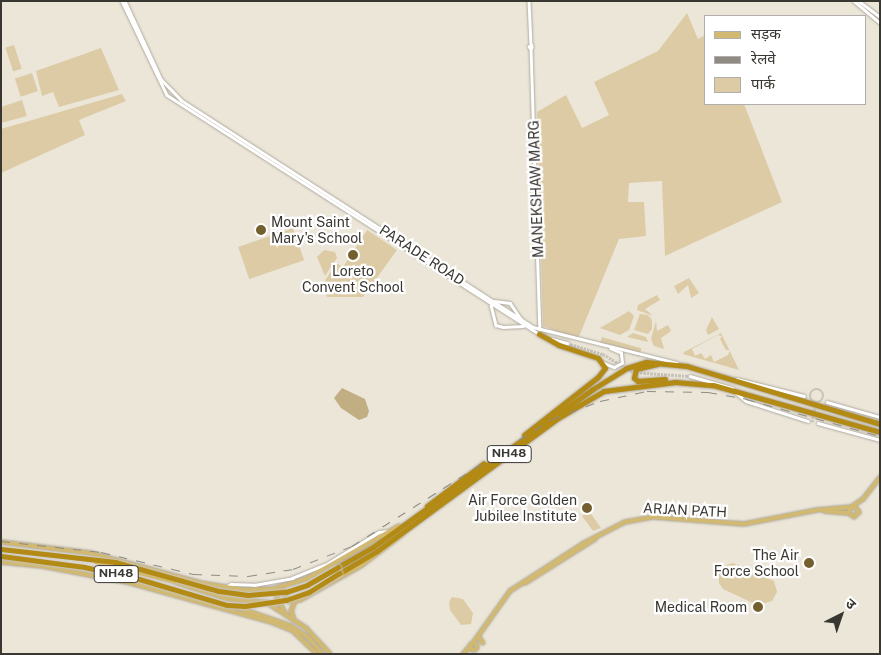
<!DOCTYPE html>
<html>
<head>
<meta charset="utf-8">
<style>
  body { margin:0 }
  #map { position:relative; width:881px; height:655px; overflow:hidden; background:#ece6d9; font-family:"Public Sans","Noto Sans Devanagari",sans-serif }
  div>[style] { position:absolute }
  [style*='--x'] { left:calc(var(--x)*1px); top:calc(var(--y)*1px); width:calc(var(--w)*1px); rotate:calc(var(--a)*1deg) }
  .green>* { inset:0; background:#dccba5; transform-origin:0 0 }
  .water>* { inset:0; background:#c1ae83 }
  .minor-tunnel>* { height:2.5px; margin-top:-1.25px; transform-origin:0; background:repeating-linear-gradient(90deg,#c8c3b8 0 2.5px,transparent 0 3.5px) }
  .minor-tunnel>.ring { margin:-1.25px; padding:0; box-sizing:content-box; background:none; border:2.5px solid #c8c3b8; border-radius:50% }
  .roads { filter:drop-shadow(0 0 1px #afaa9e) drop-shadow(0 0 1px #afaa9e) }
  .minor>* { height:2.5px; margin:-1.25px; padding:0 1.25px; transform-origin:1.25px; border-radius:1.25px; background:#fff }
  .major>* { height:4px; margin:-2px; padding:0 2px; transform-origin:2px; border-radius:2px; background:#d1b972 }
  .major>.ring { margin:-2px; padding:0; box-sizing:content-box; background:none; border:4px solid #d1b972; border-radius:50% }
  .highway>* { height:5px; margin:-2.5px; padding:0 2.5px; transform-origin:2.5px; border-radius:2.5px; background:#b38a14 }
  .rail>* { height:1px; margin-top:-0.5px; transform-origin:0; background:repeating-linear-gradient(90deg,#8f8b82 0 9px,transparent 0 18px) }
  .bridges { filter:drop-shadow(0 0 1px #c8c7c6) drop-shadow(0 0 1px #c8c7c6) }
  .major-bridge>* { height:4px; margin:-2px; padding:0 2px; transform-origin:2px; border-radius:2px; background:#d1b972 }
  .highway-bridge>* { height:5px; margin:-2.5px; padding:0 2.5px; transform-origin:2.5px; border-radius:2.5px; background:#b38a14 }
  .dots>* { width:14px; height:14px; translate:-50% -50%; box-sizing:border-box; border:2px solid #fff; border-radius:50% }
  span { translate:-50% -50%; white-space:nowrap; text-align:center; line-height:1.15; -webkit-text-stroke:4.5px #fff; paint-order:stroke }
  .shield-label span { padding:1px 4px; background:#fff; border:1px solid; border-radius:4px; -webkit-text-stroke-width:0 }
  .shield-label { font-size:12px; color:#393732; font-weight:700 }
  .street-label { font-size:14px; color:#393732 }
  .poi-label { font-size:14px; color:#393732 }
  .left { translate:0 -50%; text-align:left }
  .right { translate:-100% -50%; text-align:right }
  .frame { position:absolute; inset:0; border:2px solid #393732; pointer-events:none }
  .legend { position:absolute; left:704px; top:15px; width:162px; height:90px; box-sizing:border-box; background:#fff; border:1px solid #b0afad; margin:0; padding:6px 9px; list-style:none; font-size:15px; color:#393732 }
  .legend li { display:flex; align-items:center; gap:10px; height:25px }
  .legend b { width:25px; border:1px solid #b0afad }
  .north { position:absolute; left:816px; top:590px; width:50px; height:50px; -webkit-text-stroke:4px #fff; paint-order:stroke; rotate:41deg; font-size:14px; font-weight:700; line-height:20px; text-align:center; color:#393732 }
  .north::after { content:''; display:block; margin:auto; width:18px; height:22px; background:#393732; clip-path:polygon(50% 0,100% 100%,50% 72%,0 100%) }
</style>
</head>
<body>
<div id="map">
  <div class="green">
    <div style="clip-path:polygon(687px 13px,698px 39px,705px 35px,705px 104px,744px 104px,782px 202px,665px 256px,662px 181px,629px 183px,628px 202px,644px 202px,646px 236px,619px 239px,578px 339px,543px 326px,537px 112px,566px 95px,582px 128px,609px 115px,594px 82px,658px 51px)"></div>
    <div style="left:14px;top:45px;width:25px;height:9px;rotate:72deg"></div>
    <div style="clip-path:polygon(101px 48px,119px 90px,59px 107px,53px 92px,42px 96px,36px 71px)"></div>
    <div style="left:32px;top:73px;width:19px;height:18px;rotate:72deg"></div>
    <div style="clip-path:polygon(122px 94px,126px 101px,79px 120px,85px 135px,1px 173px,1px 129px)"></div>
    <div style="clip-path:polygon(22px 100px,27px 116px,1px 123px,1px 107px)"></div>
    <div style="left:293px;top:228px;width:34px;height:58px;rotate:71deg"></div>
    <div style="clip-path:polygon(367px 230px,397px 250px,363px 297px,327px 297px,323px 284px,336px 263px,343px 267px)"></div>
    <div style="clip-path:polygon(324px 250px,335px 252px,337px 258px,325px 276px,317px 257px)"></div>
    <div style="clip-path:polygon(689px 278px,699px 293px,691px 298px,688px 285px,678px 294px,674px 286px)"></div>
    <div style="clip-path:polygon(657px 295px,660px 300px,645px 309px,653px 316px,637px 310px,638px 305px)"></div>
    <div style="clip-path:polygon(629px 311px,634px 316px,629px 330px,620px 335px,600px 328px)"></div>
    <div style="clip-path:polygon(640px 314px,648px 315px,652px 320px,652px 329px,648px 334px,634px 330px)"></div>
    <div style="clip-path:polygon(712px 317px,719px 329px,708px 335px,706px 330px)"></div>
    <div style="clip-path:polygon(656px 321px,657px 331px,668px 325px,671px 331px,661px 338px,664px 349px,654px 346px,651px 339px)"></div>
    <div style="clip-path:polygon(633px 333px,646px 337px,648px 342px,627px 337px)"></div>
    <div style="clip-path:polygon(evenodd,721px 333px,739px 370px,683px 354px,684px 352px,721px 333px,718px 335px,722px 336px,720px 339px,726px 350px,730px 350px,728px 355px,714px 362px,711px 355px,705px 359px,701px 353px,695px 356px,692px 349px,718px 335px)"></div>
    <div style="left:602px;top:337px;width:41px;height:8px;rotate:16deg"></div>
    <div style="clip-path:polygon(589px 511px,601px 528px,593px 531px,582px 516px)"></div>
    <div style="clip-path:polygon(733px 563px,774px 581px,777px 592px,772px 601px,757px 605px,723px 589px,719px 583px,719px 574px,724px 566px)"></div>
    <div style="clip-path:polygon(452px 597px,463px 599px,473px 613px,471px 624px,461px 625px,450px 610px,449px 602px)"></div>
  </div>
  <div class="water">
    <div style="clip-path:polygon(342px 388px,365px 399px,369px 411px,367px 417px,359px 420px,341px 408px,334px 398px)"></div>
  </div>
  <div class="minor-tunnel">
    <div style="--x:567;--y:343;--w:38;--a:17"></div>
    <div style="--x:603;--y:354;--w:35;--a:31"></div>
    <div style="--x:633;--y:372;--w:57;--a:4"></div>
    <div class="ring" style="left:810px;top:389px;width:11.5px;height:11.5px"></div>
    <div style="--x:812;--y:422;--w:16;--a:-79"></div>
  </div>
  <div class="roads">
    <div class="minor">
      <div style="--x:122;--y:1;--w:104;--a:64.4"></div>
      <div style="--x:167;--y:95;--w:442;--a:32.7"></div>
      <div style="--x:125;--y:1;--w:86;--a:65.2"></div>
      <div style="--x:161;--y:79;--w:29;--a:46"></div>
      <div style="--x:181;--y:100;--w:419;--a:32.8"></div>
      <div style="--x:533;--y:327;--w:148;--a:14"></div>
      <div style="--x:529;--y:1;--w:44;--a:87.4"></div>
      <div style="--x:854;--y:1;--w:34;--a:40"></div>
      <div style="--x:859;--y:1;--w:26;--a:37"></div>
      <div style="--x:531;--y:45;--w:2;--a:63"></div>
      <div style="--x:532;--y:47;--w:2;--a:117"></div>
      <div style="--x:531;--y:49;--w:3;--a:-135"></div>
      <div style="--x:529;--y:47;--w:3;--a:-45"></div>
      <div style="--x:531;--y:48;--w:281;--a:88.2"></div>
      <div style="--x:494;--y:301;--w:16;--a:7"></div>
      <div style="--x:510;--y:303;--w:21;--a:55"></div>
      <div style="--x:491;--y:305;--w:21;--a:76"></div>
      <div style="--x:496;--y:325;--w:7;--a:16"></div>
      <div style="--x:503;--y:327;--w:20;--a:-3"></div>
      <div style="--x:552;--y:339;--w:16;--a:15"></div>
      <div style="--x:604;--y:363;--w:11;--a:22"></div>
      <div style="--x:614;--y:367;--w:9;--a:-27"></div>
      <div style="--x:622;--y:363;--w:10;--a:-96"></div>
      <div style="--x:621;--y:353;--w:11;--a:-158"></div>
      <div style="--x:690;--y:376;--w:44;--a:15.9"></div>
      <div style="--x:737;--y:379;--w:69;--a:14.2"></div>
      <div style="--x:735;--y:392;--w:14;--a:39"></div>
      <div style="--x:746;--y:401;--w:65;--a:17.9"></div>
      <div style="--x:827;--y:402;--w:55;--a:15.8"></div>
      <div style="--x:818;--y:423;--w:64;--a:15.3"></div>
      <div style="--x:225;--y:587;--w:7;--a:-27"></div>
      <div style="--x:231;--y:584;--w:23;--a:2"></div>
      <div style="--x:254;--y:585;--w:39;--a:-10"></div>
      <div style="--x:292;--y:578;--w:35;--a:-22"></div>
      <div style="--x:325;--y:565;--w:63;--a:-31.4"></div>
      <div style="--x:379;--y:532;--w:9;--a:-6"></div>
    </div>
    <div class="major">
      <div style="--x:854;--y:506;--w:8;--a:50"></div>
      <div style="--x:859;--y:512;--w:7;--a:135"></div>
      <div style="--x:854;--y:517;--w:6;--a:-141"></div>
      <div style="--x:849;--y:513;--w:5;--a:-79"></div>
      <div style="--x:850;--y:508;--w:16;--a:-35"></div>
      <div style="--x:863;--y:499;--w:28;--a:-52"></div>
      <div style="--x:824;--y:511;--w:25;--a:5"></div>
      <div style="--x:1;--y:542;--w:90;--a:7"></div>
      <div style="--x:90;--y:553;--w:115;--a:15.1"></div>
      <div style="--x:201;--y:583;--w:44;--a:9.2"></div>
      <div style="--x:244;--y:590;--w:29;--a:-2"></div>
      <div style="--x:273;--y:589;--w:34;--a:-17"></div>
      <div style="--x:306;--y:579;--w:107;--a:-29.7"></div>
      <div style="--x:1;--y:562;--w:41;--a:5.6"></div>
      <div style="--x:42;--y:566;--w:86;--a:10.7"></div>
      <div style="--x:127;--y:582;--w:149;--a:15.5"></div>
      <div style="--x:271;--y:622;--w:24;--a:22"></div>
      <div style="--x:293;--y:631;--w:33;--a:44"></div>
      <div style="--x:175;--y:582;--w:56;--a:17.8"></div>
      <div style="--x:228;--y:599;--w:38;--a:5"></div>
      <div style="--x:266;--y:602;--w:48;--a:33"></div>
      <div style="--x:306;--y:628;--w:35;--a:47"></div>
      <div style="--x:525;--y:583;--w:83;--a:-32.2"></div>
      <div style="--x:282;--y:590;--w:13;--a:61"></div>
      <div style="--x:288;--y:601;--w:12;--a:-5"></div>
      <div style="--x:300;--y:600;--w:71;--a:-29.4"></div>
      <div style="--x:362;--y:565;--w:51;--a:-37.1"></div>
      <div style="--x:274;--y:591;--w:25;--a:64"></div>
      <div style="--x:236;--y:607;--w:58;--a:19.1"></div>
      <div style="--x:291;--y:626;--w:23;--a:34"></div>
      <div style="--x:310;--y:639;--w:19;--a:51"></div>
      <div style="--x:294;--y:620;--w:9;--a:-108"></div>
      <div style="--x:291;--y:611;--w:11;--a:-68"></div>
      <div style="--x:479;--y:637;--w:7;--a:56"></div>
      <div class="ring" style="left:469.5px;top:642.5px;width:3px;height:3px"></div>
      <div style="--x:473;--y:643;--w:64;--a:-54.6"></div>
      <div style="--x:510;--y:591;--w:88;--a:-33"></div>
      <div style="--x:584;--y:543;--w:46;--a:-27.1"></div>
      <div style="--x:625;--y:522;--w:28;--a:-10"></div>
      <div style="--x:653;--y:517;--w:91;--a:4.4"></div>
      <div style="--x:744;--y:524;--w:74;--a:-10.9"></div>
      <div style="--x:817;--y:510;--w:34;--a:-5"></div>
      <div style="--x:463;--y:654;--w:9;--a:-49"></div>
    </div>
    <div class="highway">
      <div style="--x:657;--y:364;--w:22;--a:167"></div>
      <div style="--x:636;--y:369;--w:9;--a:103"></div>
      <div style="--x:634;--y:378;--w:5;--a:37"></div>
      <div style="--x:638;--y:381;--w:27;--a:-4"></div>
      <div style="--x:524;--y:435;--w:94;--a:-38.1"></div>
      <div style="--x:598;--y:377;--w:11;--a:-52"></div>
      <div style="--x:605;--y:368;--w:12;--a:-125"></div>
      <div style="--x:598;--y:358;--w:41;--a:-161.6"></div>
      <div style="--x:559;--y:345;--w:23;--a:-151"></div>
      <div style="--x:427;--y:506;--w:71;--a:-37"></div>
      <div style="--x:338;--y:567;--w:40;--a:-29.7"></div>
      <div style="--x:373;--y:547;--w:271;--a:-35.7"></div>
      <div style="--x:593;--y:389;--w:40;--a:-32"></div>
      <div style="--x:627;--y:368;--w:20;--a:-18"></div>
      <div style="--x:646;--y:362;--w:41;--a:5.6"></div>
      <div style="--x:687;--y:366;--w:202;--a:16.7"></div>
      <div style="--x:340;--y:573;--w:43;--a:-30.7"></div>
      <div style="--x:377;--y:551;--w:225;--a:-36.3"></div>
      <div style="--x:558;--y:418;--w:53;--a:-30.4"></div>
      <div style="--x:604;--y:391;--w:72;--a:-7.2"></div>
      <div style="--x:675;--y:382;--w:38;--a:5"></div>
      <div style="--x:713;--y:385;--w:173;--a:15.7"></div>
    </div>
  </div>
  <div class="rail">
    <div style="--x:1;--y:541;--w:101;--a:6.3"></div>
    <div style="--x:101;--y:552;--w:95;--a:13.4"></div>
    <div style="--x:193;--y:574;--w:55;--a:2.1"></div>
    <div style="--x:248;--y:576;--w:46;--a:-8.8"></div>
    <div style="--x:293;--y:569;--w:63;--a:-21.3"></div>
    <div style="--x:352;--y:546;--w:237;--a:-32.4"></div>
    <div style="--x:552;--y:419;--w:51;--a:-20.6"></div>
    <div style="--x:600;--y:401;--w:48;--a:-12"></div>
    <div style="--x:647;--y:391;--w:61;--a:0.9"></div>
    <div style="--x:708;--y:392;--w:39;--a:10"></div>
    <div style="--x:746;--y:399;--w:139;--a:15.4"></div>
  </div>
  <div class="bridges">
    <div class="major-bridge">
      <div style="--x:96;--y:562;--w:81;--a:14.2"></div>
    </div>
    <div class="highway-bridge">
      <div style="--x:1;--y:549;--w:115;--a:6.5"></div>
      <div style="--x:115;--y:562;--w:108;--a:15.6"></div>
      <div style="--x:219;--y:591;--w:29;--a:8"></div>
      <div style="--x:248;--y:595;--w:38;--a:-5"></div>
      <div style="--x:286;--y:592;--w:22;--a:-18"></div>
      <div style="--x:307;--y:585;--w:36;--a:-30"></div>
      <div style="--x:1;--y:556;--w:84;--a:7.5"></div>
      <div style="--x:84;--y:567;--w:56;--a:12.3"></div>
      <div style="--x:139;--y:579;--w:92;--a:16.5"></div>
      <div style="--x:227;--y:605;--w:18;--a:3"></div>
      <div style="--x:245;--y:606;--w:41;--a:-8.3"></div>
      <div style="--x:286;--y:600;--w:24;--a:-19"></div>
      <div style="--x:309;--y:592;--w:36;--a:-32"></div>
    </div>
  </div>
  <div class="dots">
    <div style="left:261px;top:230px;background:#745f2e"></div>
    <div style="left:353px;top:255px;background:#745f2e"></div>
    <div style="left:587px;top:508px;background:#745f2e"></div>
    <div style="left:809px;top:563px;background:#745f2e"></div>
    <div style="left:758px;top:607px;background:#745f2e"></div>
  </div>
  <div class="shield-label">
    <span style="left:509px;top:454px">NH48</span>
    <span style="left:116px;top:574px">NH48</span>
  </div>
  <div class="street-label">
    <span style="left:536px;top:189px;rotate:-92deg">MANEKSHAW MARG</span>
    <span style="left:422px;top:255px;rotate:33deg">PARADE ROAD</span>
    <span style="left:685px;top:510px;rotate:3deg">ARJAN PATH</span>
  </div>
  <div class="poi-label">
    <span class="left" style="left:271px;top:230px">Mount Saint<br>Mary's School</span>
    <span style="left:353px;top:279px">Loreto<br>Convent School</span>
    <span class="right" style="left:577px;top:508px">Air Force Golden<br>Jubilee Institute</span>
    <span class="right" style="left:799px;top:563px">The Air<br>Force School</span>
    <span class="right" style="left:747px;top:607px">Medical Room</span>
  </div>
  <div class="frame"></div>
  <ul class="legend">
  <li><b style="height:6px;background:#d1b972"></b>सड़क</li>
  <li><b style="height:6px;background:#8f8b82"></b>रेलवे</li>
  <li><b style="height:14px;background:#dccba5"></b>पार्क</li>
  </ul>
  <div class="north">उ</div>
</div>
</body>
</html>
